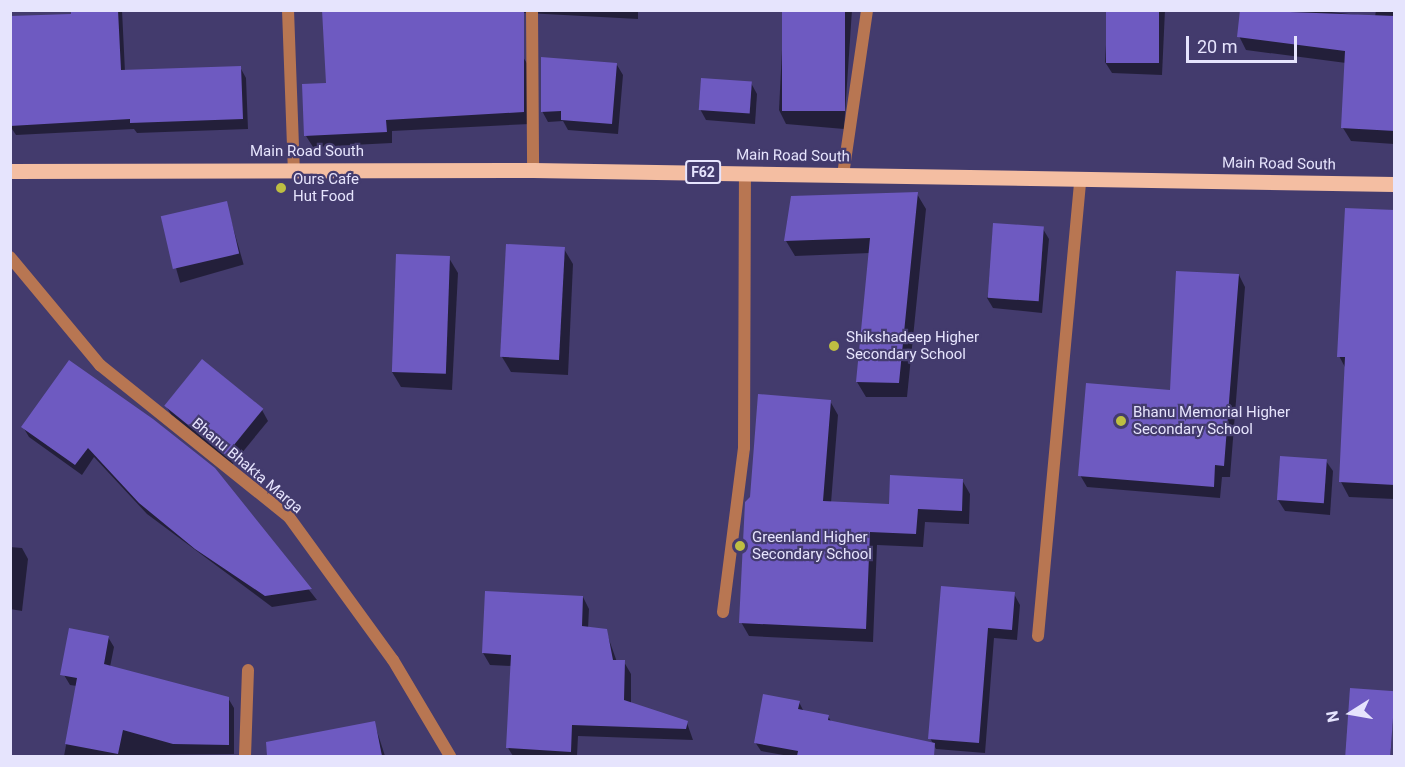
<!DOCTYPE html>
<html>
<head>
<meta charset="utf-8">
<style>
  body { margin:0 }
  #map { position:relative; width:1405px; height:767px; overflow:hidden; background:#433b6d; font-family:Roboto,sans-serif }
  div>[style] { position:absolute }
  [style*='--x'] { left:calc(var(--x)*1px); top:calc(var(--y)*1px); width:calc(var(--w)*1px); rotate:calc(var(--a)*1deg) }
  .shadow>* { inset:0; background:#0007; transform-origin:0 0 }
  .building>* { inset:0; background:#6e5ac1; transform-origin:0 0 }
  .service>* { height:12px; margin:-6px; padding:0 6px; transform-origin:6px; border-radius:6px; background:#b87652 }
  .minor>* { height:12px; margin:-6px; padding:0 6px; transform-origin:6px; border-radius:6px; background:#b87652 }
  .tertiary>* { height:12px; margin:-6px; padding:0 6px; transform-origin:6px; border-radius:6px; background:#b87652 }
  .primary>* { height:15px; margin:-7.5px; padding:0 7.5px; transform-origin:7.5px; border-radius:7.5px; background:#f4bea2 }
  .dots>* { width:16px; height:16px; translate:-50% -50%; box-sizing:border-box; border:3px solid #433b6d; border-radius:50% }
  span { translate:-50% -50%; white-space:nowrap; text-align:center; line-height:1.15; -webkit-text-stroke:4.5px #433b6d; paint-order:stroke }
  .shield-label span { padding:2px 4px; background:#433b6d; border:2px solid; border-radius:4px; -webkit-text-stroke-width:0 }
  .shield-label { font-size:14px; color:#e6e4fd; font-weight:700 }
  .street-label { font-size:15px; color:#e6e4fd }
  .poi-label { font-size:15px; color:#e6e4fd }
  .left { translate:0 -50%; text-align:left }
  .frame { position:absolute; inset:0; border:12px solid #e6e4fd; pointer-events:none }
  .north { position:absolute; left:1321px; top:683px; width:60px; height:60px; -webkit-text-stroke:4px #433b6d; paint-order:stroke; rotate:259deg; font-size:16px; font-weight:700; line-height:24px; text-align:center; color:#e6e4fd }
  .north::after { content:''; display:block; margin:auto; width:21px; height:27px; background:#e6e4fd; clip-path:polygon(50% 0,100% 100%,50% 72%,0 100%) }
  .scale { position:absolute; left:1186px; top:36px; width:111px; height:27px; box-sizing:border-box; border:3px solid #e6e4fd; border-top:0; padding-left:8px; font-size:18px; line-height:21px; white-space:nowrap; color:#e6e4fd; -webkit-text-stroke:4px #433b6d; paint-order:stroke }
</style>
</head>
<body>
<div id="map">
  <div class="shadow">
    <div style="clip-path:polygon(73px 10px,122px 10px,125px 72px,240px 67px,246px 78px,248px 129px,137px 133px,134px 129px,16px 135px,10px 126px)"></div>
    <div style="clip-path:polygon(473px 10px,638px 10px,638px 19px)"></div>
    <div style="clip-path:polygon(784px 10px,852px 10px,844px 129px,786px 124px,779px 110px)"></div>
    <div style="clip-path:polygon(1108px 10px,1165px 10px,1162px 75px,1112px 73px,1105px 62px)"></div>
    <div style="clip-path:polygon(1242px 10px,1314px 10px,1375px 17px,1376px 10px,1394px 10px,1394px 144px,1351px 141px,1343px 128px,1346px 63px,1246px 50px,1239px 36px)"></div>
    <div style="clip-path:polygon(523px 57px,530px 68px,530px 124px,392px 131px,392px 143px,313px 147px,306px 136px)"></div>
    <div style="clip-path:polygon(617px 65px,623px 75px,618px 134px,568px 130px,563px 121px,548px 122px,542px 111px)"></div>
    <div style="clip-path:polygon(751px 83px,757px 94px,755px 124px,706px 120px,700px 109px)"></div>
    <div style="clip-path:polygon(917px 194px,926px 209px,907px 397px,866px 397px,857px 382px,870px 253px,795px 256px,786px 241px)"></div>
    <div style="left:226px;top:203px;width:64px;height:66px;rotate:74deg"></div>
    <div style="clip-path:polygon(1394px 212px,1394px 499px,1349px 497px,1341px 482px,1346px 369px,1339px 356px)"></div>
    <div style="clip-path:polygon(1043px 229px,1049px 239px,1042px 313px,993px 308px,987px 298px)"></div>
    <div style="clip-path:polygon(564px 249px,573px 264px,568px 375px,511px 372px,502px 357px)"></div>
    <div style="clip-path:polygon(449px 258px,458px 273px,452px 390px,401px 387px,392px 372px)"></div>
    <div style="clip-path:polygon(1239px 275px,1245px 287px,1230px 477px,1222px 477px,1220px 498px,1087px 487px,1080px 475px,1172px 391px)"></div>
    <div style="clip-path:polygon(830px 401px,838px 415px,831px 503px,890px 506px,962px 480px,970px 494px,969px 524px,925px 522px,923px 547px,877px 545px,873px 642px,749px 636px,741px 622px)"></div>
    <div style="clip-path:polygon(166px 406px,262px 410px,268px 421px,232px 465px,172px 416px)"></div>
    <div style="clip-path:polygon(23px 427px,214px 469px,317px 600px,272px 607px,147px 514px,94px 457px,82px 475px,29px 437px)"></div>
    <div style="clip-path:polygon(1326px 461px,1333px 471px,1330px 515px,1285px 511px,1278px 500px)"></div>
    <div style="clip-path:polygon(10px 547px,22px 548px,28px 559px,22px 611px,10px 609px)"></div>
    <div style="clip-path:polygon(942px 588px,1014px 594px,1020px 605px,1017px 640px,994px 638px,985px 753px,936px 749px,930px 738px)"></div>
    <div style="clip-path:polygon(583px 597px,589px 609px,588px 629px,606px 631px,617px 662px,624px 662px,631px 674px,631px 704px,687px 723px,693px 740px,578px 736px,577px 756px,513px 756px,508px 748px,512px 666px,490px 665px,483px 653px)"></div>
    <div style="clip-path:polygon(108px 637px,114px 647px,110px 667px,228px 698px,234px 708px,234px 754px,64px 756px,77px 686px,70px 685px,64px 675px)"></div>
    <div style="left:1351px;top:690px;width:43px;height:66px;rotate:3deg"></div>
    <div style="clip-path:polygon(799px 702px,804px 712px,828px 716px,832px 723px,915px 748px,913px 756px,789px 756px,761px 751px,755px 742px)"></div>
    <div style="clip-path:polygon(374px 722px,385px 756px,309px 756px,305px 736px)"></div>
  </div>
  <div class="building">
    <div style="clip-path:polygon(71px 10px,118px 10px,121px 70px,241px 66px,243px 119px,130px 123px,130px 119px,10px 126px,10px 16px,71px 14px)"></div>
    <div style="clip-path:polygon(322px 10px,524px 10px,524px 112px,386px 120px,387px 132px,304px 136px,302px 84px,326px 83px)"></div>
    <div style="left:782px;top:10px;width:63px;height:101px"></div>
    <div style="left:1106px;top:10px;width:53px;height:53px"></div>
    <div style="clip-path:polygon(1240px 10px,1395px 16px,1395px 131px,1341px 128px,1345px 51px,1237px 37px)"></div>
    <div style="clip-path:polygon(541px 57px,617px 63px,612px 124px,561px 120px,561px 111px,541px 112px)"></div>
    <div style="left:701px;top:78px;width:51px;height:32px;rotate:4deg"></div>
    <div style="clip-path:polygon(918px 192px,899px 383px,856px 382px,870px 238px,784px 241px,791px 196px)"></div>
    <div style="left:227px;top:201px;width:54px;height:68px;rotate:77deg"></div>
    <div style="clip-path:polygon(1345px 208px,1395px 210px,1395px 485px,1339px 482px,1345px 357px,1337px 357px)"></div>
    <div style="left:993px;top:223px;width:51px;height:75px;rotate:4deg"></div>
    <div style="left:506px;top:244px;width:59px;height:113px;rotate:3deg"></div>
    <div style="left:396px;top:254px;width:54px;height:118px;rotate:2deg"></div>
    <div style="clip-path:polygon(1176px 271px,1239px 274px,1224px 466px,1215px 465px,1214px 487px,1078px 476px,1086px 383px,1170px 390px)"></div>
    <div style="left:202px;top:359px;width:79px;height:60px;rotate:39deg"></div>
    <div style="clip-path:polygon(69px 360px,153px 419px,215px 468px,312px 589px,265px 596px,195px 549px,139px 503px,88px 448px,75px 465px,21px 427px)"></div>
    <div style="clip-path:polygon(758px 394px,831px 400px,823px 501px,889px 504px,890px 475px,963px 479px,962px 511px,918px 509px,916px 534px,870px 532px,866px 629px,739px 623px,745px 502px,750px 497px)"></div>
    <div style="left:1280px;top:456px;width:47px;height:44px;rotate:4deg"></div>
    <div style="clip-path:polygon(941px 586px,1015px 592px,1012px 630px,988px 628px,979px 743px,928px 739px)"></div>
    <div style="clip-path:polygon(485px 591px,583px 596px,582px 626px,607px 629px,613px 660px,625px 660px,624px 700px,688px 721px,686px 729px,572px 725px,571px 752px,506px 748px,511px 655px,482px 653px)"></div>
    <div style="clip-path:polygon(69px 628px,109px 636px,104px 664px,229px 697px,229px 745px,173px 744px,123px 730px,118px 754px,65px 744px,77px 678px,60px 675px)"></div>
    <div style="left:1350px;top:688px;width:45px;height:68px;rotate:4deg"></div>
    <div style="clip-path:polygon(763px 694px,800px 701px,798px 709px,829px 715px,828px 720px,935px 743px,934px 756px,797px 756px,798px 751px,754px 743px)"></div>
    <div style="clip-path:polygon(375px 721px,382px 756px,267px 756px,266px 742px)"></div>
  </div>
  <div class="service">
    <div style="--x:843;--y:175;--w:167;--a:-81.7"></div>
    <div style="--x:723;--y:612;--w:165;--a:-82.7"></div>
    <div style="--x:744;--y:448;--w:275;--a:-89.8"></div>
    <div style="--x:1038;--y:636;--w:459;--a:-84.7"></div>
  </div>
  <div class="minor">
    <div style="--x:288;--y:10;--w:160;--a:87.9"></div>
    <div style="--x:532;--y:10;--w:160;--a:89.6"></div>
    <div style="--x:245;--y:756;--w:86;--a:-88"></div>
  </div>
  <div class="tertiary">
    <div style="--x:10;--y:257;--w:141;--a:50.2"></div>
    <div style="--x:100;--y:365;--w:243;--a:38.8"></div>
    <div style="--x:289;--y:517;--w:177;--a:54"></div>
    <div style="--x:393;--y:660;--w:112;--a:59.3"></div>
  </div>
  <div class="primary">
    <div style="--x:10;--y:171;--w:523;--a:-0.11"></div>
    <div style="--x:533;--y:170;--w:861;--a:0.93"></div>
  </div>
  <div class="dots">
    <div style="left:281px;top:188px;background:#bebe42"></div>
    <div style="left:834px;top:346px;background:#bebe42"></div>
    <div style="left:1121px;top:421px;background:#bebe42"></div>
    <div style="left:740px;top:546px;background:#bebe42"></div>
  </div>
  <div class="shield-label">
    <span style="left:703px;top:172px">F62</span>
  </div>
  <div class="street-label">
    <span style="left:307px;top:152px">Main Road South</span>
    <span style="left:793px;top:156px;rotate:1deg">Main Road South</span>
    <span style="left:1279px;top:164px;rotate:1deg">Main Road South</span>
    <span style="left:247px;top:466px;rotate:40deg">Bhanu Bhakta Marga</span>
  </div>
  <div class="poi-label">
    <span class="left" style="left:293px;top:188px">Ours Cafe<br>Hut Food</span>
    <span class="left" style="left:846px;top:346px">Shikshadeep Higher<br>Secondary School</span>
    <span class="left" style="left:1133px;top:421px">Bhanu Memorial Higher<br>Secondary School</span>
    <span class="left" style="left:752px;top:546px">Greenland Higher<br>Secondary School</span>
  </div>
  <div class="frame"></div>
  <div class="north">N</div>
  <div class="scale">20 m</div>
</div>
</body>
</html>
